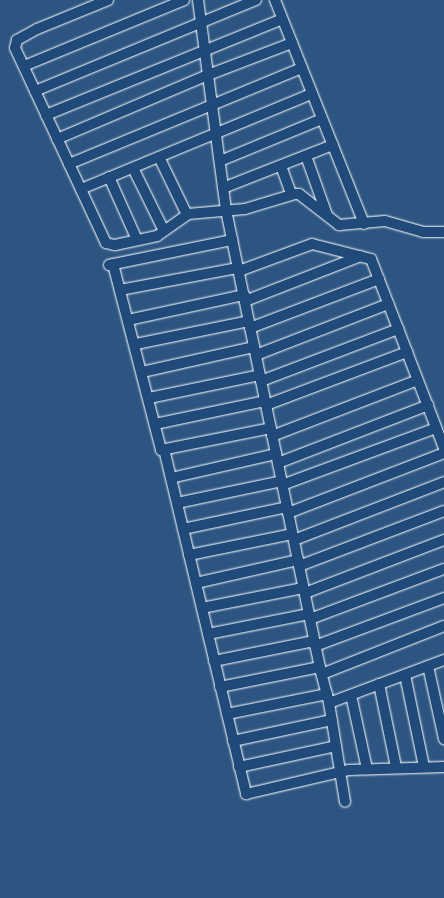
<!DOCTYPE html>
<html>
<head>
<meta charset="utf-8">
<style>
  body { margin:0 }
  #map { position:relative; width:444px; height:898px; overflow:hidden; background:#2c5582; font-family:"Balsamiq Sans",sans-serif }
  div>[style] { position:absolute }
  [style*='--x'] { left:calc(var(--x)*1px); top:calc(var(--y)*1px); width:calc(var(--w)*1px); rotate:calc(var(--a)*1deg) }
  .roads { filter:drop-shadow(0 0 1px #fff) drop-shadow(0 0 1px #fff) }
  .minor>* { height:10px; margin:-5px; padding:0 5px; transform-origin:5px; border-radius:5px; background:#1f4a7a }
  span { translate:-50% -50%; white-space:nowrap; text-align:center; line-height:1.15; -webkit-text-stroke:4px #1f4a7a; paint-order:stroke }
</style>
</head>
<body>
<div id="map">
  <div class="roads">
    <div class="minor">
      <div style="--x:108;--y:0;--w:77;--a:157.8"></div>
      <div style="--x:37;--y:29;--w:23;--a:151"></div>
      <div style="--x:17;--y:40;--w:8;--a:104"></div>
      <div style="--x:15;--y:48;--w:215;--a:65"></div>
      <div style="--x:106;--y:243;--w:9;--a:13"></div>
      <div style="--x:115;--y:245;--w:43;--a:-12.1"></div>
      <div style="--x:157;--y:236;--w:38;--a:-35"></div>
      <div style="--x:188;--y:214;--w:57;--a:-5"></div>
      <div style="--x:245;--y:209;--w:52;--a:-16.7"></div>
      <div style="--x:295;--y:194;--w:4;--a:0"></div>
      <div style="--x:299;--y:194;--w:51;--a:37.8"></div>
      <div style="--x:339;--y:225;--w:46;--a:-5"></div>
      <div style="--x:385;--y:221;--w:40;--a:16"></div>
      <div style="--x:423;--y:232;--w:21;--a:0"></div>
      <div style="--x:198;--y:0;--w:212;--a:82.4"></div>
      <div style="--x:226;--y:210;--w:464;--a:78.4"></div>
      <div style="--x:319;--y:665;--w:39;--a:75"></div>
      <div style="--x:329;--y:703;--w:100;--a:80.8"></div>
      <div style="--x:275;--y:0;--w:241;--a:68.3"></div>
      <div style="--x:24;--y:66;--w:173;--a:-22.4"></div>
      <div style="--x:35;--y:91;--w:239;--a:-22.4"></div>
      <div style="--x:46;--y:115;--w:255;--a:-22.1"></div>
      <div style="--x:57;--y:139;--w:164;--a:-23"></div>
      <div style="--x:208;--y:75;--w:90;--a:-20.9"></div>
      <div style="--x:306;--y:156;--w:63;--a:70.4"></div>
      <div style="--x:159;--y:157;--w:64;--a:64.2"></div>
      <div style="--x:220;--y:161;--w:110;--a:-22.4"></div>
      <div style="--x:69;--y:164;--w:252;--a:-22.4"></div>
      <div style="--x:281;--y:166;--w:30;--a:70"></div>
      <div style="--x:133;--y:168;--w:70;--a:63.8"></div>
      <div style="--x:109;--y:177;--w:69;--a:66"></div>
      <div style="--x:223;--y:188;--w:118;--a:-21.4"></div>
      <div style="--x:81;--y:189;--w:250;--a:-22.4"></div>
      <div style="--x:113;--y:264;--w:192;--a:75.5"></div>
      <div style="--x:161;--y:450;--w:112;--a:-11.3"></div>
      <div style="--x:109;--y:265;--w:126;--a:-11.5"></div>
      <div style="--x:239;--y:271;--w:78;--a:-20.3"></div>
      <div style="--x:312;--y:244;--w:61;--a:14.3"></div>
      <div style="--x:371;--y:259;--w:100;--a:68.8"></div>
      <div style="--x:120;--y:290;--w:120;--a:-10.6"></div>
      <div style="--x:245;--y:301;--w:124;--a:-21.2"></div>
      <div style="--x:128;--y:320;--w:119;--a:-12.2"></div>
      <div style="--x:250;--y:328;--w:138;--a:-20.8"></div>
      <div style="--x:136;--y:344;--w:115;--a:-11.5"></div>
      <div style="--x:256;--y:355;--w:142;--a:-21.1"></div>
      <div style="--x:142;--y:372;--w:115;--a:-12.6"></div>
      <div style="--x:261;--y:381;--w:147;--a:-20.8"></div>
      <div style="--x:149;--y:398;--w:113;--a:-11.7"></div>
      <div style="--x:266;--y:405;--w:151;--a:-20.6"></div>
      <div style="--x:407;--y:352;--w:103;--a:68.9"></div>
      <div style="--x:155;--y:424;--w:112;--a:-11.8"></div>
      <div style="--x:272;--y:436;--w:156;--a:-21"></div>
      <div style="--x:164;--y:449;--w:355;--a:76.6"></div>
      <div style="--x:246;--y:794;--w:106;--a:-13.1"></div>
      <div style="--x:349;--y:770;--w:95;--a:-1.8"></div>
      <div style="--x:278;--y:463;--w:161;--a:-21.1"></div>
      <div style="--x:171;--y:478;--w:108;--a:-12.9"></div>
      <div style="--x:282;--y:485;--w:164;--a:-20.3"></div>
      <div style="--x:177;--y:503;--w:107;--a:-11.8"></div>
      <div style="--x:288;--y:513;--w:167;--a:-21"></div>
      <div style="--x:183;--y:529;--w:106;--a:-11.9"></div>
      <div style="--x:294;--y:540;--w:161;--a:-21.1"></div>
      <div style="--x:189;--y:555;--w:105;--a:-11.5"></div>
      <div style="--x:299;--y:566;--w:155;--a:-20.8"></div>
      <div style="--x:196;--y:583;--w:105;--a:-12.7"></div>
      <div style="--x:305;--y:593;--w:149;--a:-20.9"></div>
      <div style="--x:202;--y:608;--w:103;--a:-11.2"></div>
      <div style="--x:310;--y:619;--w:143;--a:-20.5"></div>
      <div style="--x:208;--y:634;--w:103;--a:-11.2"></div>
      <div style="--x:315;--y:646;--w:138;--a:-20.4"></div>
      <div style="--x:214;--y:661;--w:102;--a:-11.3"></div>
      <div style="--x:428;--y:666;--w:75;--a:77.6"></div>
      <div style="--x:322;--y:674;--w:131;--a:-21.5"></div>
      <div style="--x:405;--y:675;--w:94;--a:78.3"></div>
      <div style="--x:379;--y:684;--w:85;--a:78.4"></div>
      <div style="--x:220;--y:687;--w:102;--a:-11.3"></div>
      <div style="--x:351;--y:695;--w:76;--a:77.8"></div>
      <div style="--x:329;--y:703;--w:123;--a:-20.5"></div>
      <div style="--x:227;--y:714;--w:102;--a:-11.3"></div>
      <div style="--x:233;--y:741;--w:101;--a:-12"></div>
      <div style="--x:239;--y:767;--w:99;--a:-12.2"></div>
    </div>
  </div>
</div>
</body>
</html>
